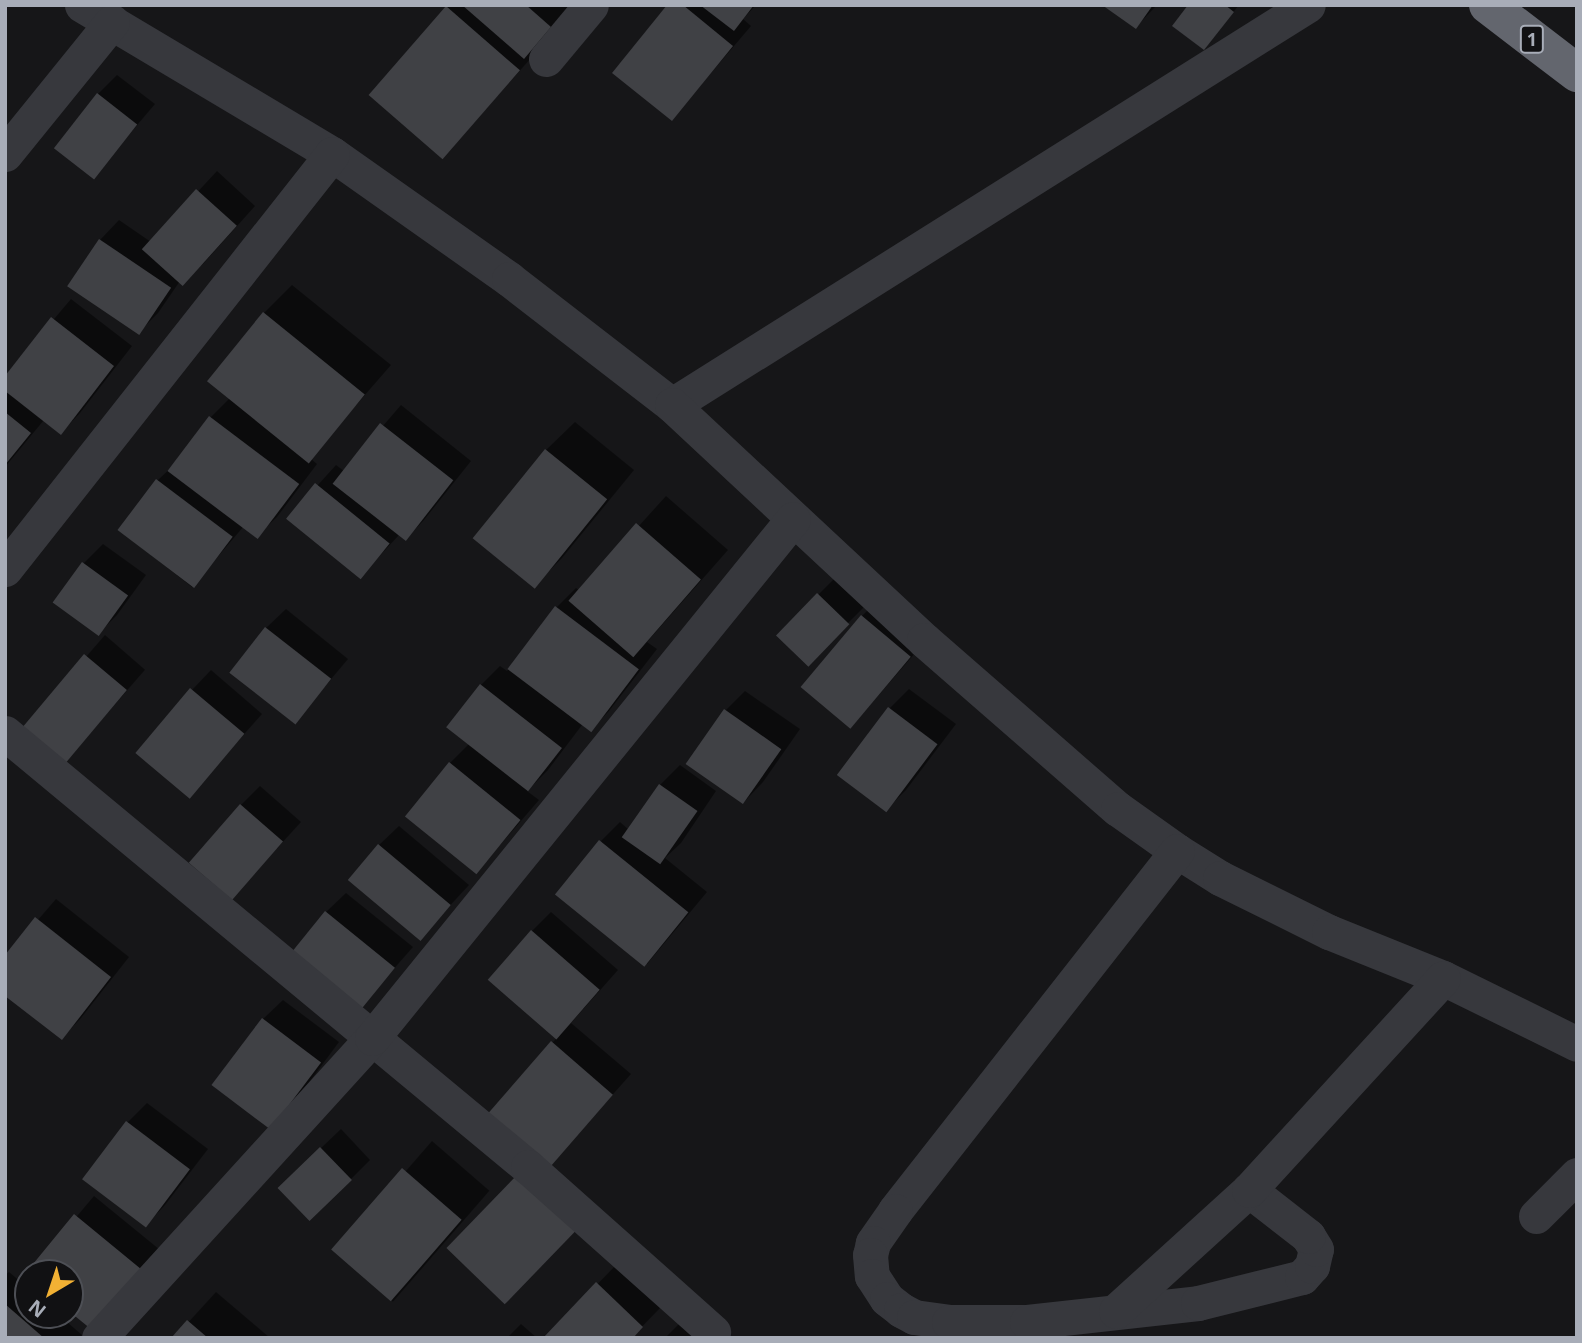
<!DOCTYPE html>
<html>
<head>
<meta charset="utf-8">
<style>
  body { margin:0 }
  #map { position:relative; width:1582px; height:1343px; overflow:hidden; background:#161618; font-family:"Open Sans",sans-serif }
  div>[style] { position:absolute }
  [style*='--x'] { left:calc(var(--x)*1px); top:calc(var(--y)*1px); width:calc(var(--w)*1px); rotate:calc(var(--a)*1deg) }
  .shadow>* { inset:0; background:#0007; transform-origin:0 0 }
  .building>* { inset:0; background:#404145; transform-origin:0 0 }
  .street>* { height:35px; margin:-17.5px; padding:0 17.5px; transform-origin:17.5px; border-radius:17.5px; background:#37383d }
  .highway>* { height:38px; margin:-19px; padding:0 19px; transform-origin:19px; border-radius:19px; background:#63666e }
  span { translate:-50% -50%; white-space:nowrap; text-align:center; line-height:1.15; -webkit-text-stroke:5px #111113; paint-order:stroke }
  .shield-label span { padding:2px 5px; background:#111113; border:2px solid; border-radius:5px; -webkit-text-stroke-width:0 }
  .shield-label { font-size:18px; color:#a8adb8; font-weight:700 }
  .frame { position:absolute; inset:0; border:7px solid #a8adb8; pointer-events:none }
  .north { position:absolute; left:14px; top:1259px; width:70px; height:70px; box-sizing:border-box; background:#111113; border:2px solid #4d4f55; border-radius:50%; rotate:219deg; font-size:19px; font-weight:700; line-height:28px; text-align:center; color:#a8adb8 }
  .north::after { content:''; display:block; margin:auto; width:24px; height:32px; background:#f2b134; clip-path:polygon(50% 0,100% 100%,50% 72%,0 100%) }
</style>
</head>
<body>
<div id="map">
  <div class="shadow">
    <div style="clip-path:polygon(449px 5px,569px 7px,547px 40px,443px 157px,371px 95px)"></div>
    <div style="clip-path:polygon(669px 5px,756px 5px,743px 19px,751px 26px,672px 119px)"></div>
    <div style="clip-path:polygon(1105px 5px,1157px 5px,1136px 27px)"></div>
    <div style="clip-path:polygon(1191px 5px,1239px 5px,1204px 48px)"></div>
    <div style="clip-path:polygon(117px 75px,155px 104px,93px 177px,98px 94px)"></div>
    <div style="clip-path:polygon(217px 171px,255px 206px,203px 264px,180px 281px,158px 313px,139px 332px,100px 240px,119px 220px,151px 242px)"></div>
    <div style="clip-path:polygon(292px 285px,391px 365px,310px 458px,317px 464px,277px 517px,257px 536px,244px 526px,192px 587px,119px 530px,158px 480px,178px 461px,211px 417px,230px 398px,264px 313px)"></div>
    <div style="clip-path:polygon(71px 299px,132px 346px,80px 413px,61px 433px,44px 420px,5px 467px,5px 377px)"></div>
    <div style="clip-path:polygon(401px 405px,471px 461px,424px 520px,405px 540px,399px 535px,361px 576px,288px 518px,336px 465px,344px 471px)"></div>
    <div style="clip-path:polygon(575px 422px,634px 470px,562px 558px,533px 587px,474px 538px,546px 450px)"></div>
    <div style="clip-path:polygon(666px 496px,728px 550px,647px 642px,657px 649px,609px 711px,590px 731px,582px 725px,548px 770px,527px 791px,539px 800px,476px 873px,450px 763px,470px 743px,481px 685px,500px 666px,507px 671px,557px 607px,576px 588px,580px 591px)"></div>
    <div style="clip-path:polygon(103px 544px,146px 575px,117px 615px,98px 634px,55px 603px,84px 563px)"></div>
    <div style="left:838px;top:575px;width:41px;height:86px;rotate:45deg"></div>
    <div style="clip-path:polygon(881px 597px,929px 637px,851px 727px,862px 616px)"></div>
    <div style="clip-path:polygon(286px 609px,348px 659px,294px 723px,266px 628px)"></div>
    <div style="left:105px;top:635px;width:53px;height:133px;rotate:41deg"></div>
    <div style="clip-path:polygon(211px 670px,262px 714px,189px 796px,192px 690px)"></div>
    <div style="clip-path:polygon(909px 689px,956px 724px,906px 790px,887px 809px,890px 708px)"></div>
    <div style="clip-path:polygon(745px 691px,800px 729px,763px 782px,744px 802px,726px 710px)"></div>
    <div style="clip-path:polygon(680px 765px,716px 791px,681px 843px,665px 858px,707px 892px,647px 964px,601px 841px,620px 822px,629px 830px,660px 785px)"></div>
    <div style="clip-path:polygon(260px 786px,301px 822px,250px 878px,241px 805px)"></div>
    <div style="clip-path:polygon(399px 826px,469px 885px,419px 939px,379px 845px)"></div>
    <div style="clip-path:polygon(346px 893px,413px 947px,362px 1005px,326px 912px)"></div>
    <div style="clip-path:polygon(56px 899px,129px 957px,81px 1018px,62px 1038px,5px 958px)"></div>
    <div style="clip-path:polygon(551px 912px,618px 970px,571px 1023px,631px 1074px,549px 1166px,537px 1158px,553px 1042px,557px 1038px,532px 931px)"></div>
    <div style="clip-path:polygon(283px 1000px,339px 1042px,290px 1108px,263px 1019px)"></div>
    <div style="clip-path:polygon(147px 1103px,208px 1149px,165px 1205px,146px 1225px,84px 1179px,128px 1122px)"></div>
    <div style="clip-path:polygon(341px 1129px,370px 1160px,351px 1179px,299px 1169px)"></div>
    <div style="left:432px;top:1141px;width:76px;height:147px;rotate:41deg"></div>
    <div style="clip-path:polygon(94px 1196px,165px 1254px,70px 1310px,70px 1273px,29px 1273px)"></div>
    <div style="clip-path:polygon(617px 1264px,661px 1307px,631px 1338px,545px 1338px)"></div>
    <div style="clip-path:polygon(9px 1272px,28px 1288px,28px 1315px,59px 1315px,82px 1335px,80px 1338px,5px 1338px,5px 1275px)"></div>
    <div style="clip-path:polygon(216px 1292px,270px 1338px,174px 1338px)"></div>
    <div style="clip-path:polygon(693px 1310px,726px 1338px,665px 1338px)"></div>
    <div style="clip-path:polygon(521px 1324px,537px 1338px,507px 1338px)"></div>
  </div>
  <div class="building">
    <div style="clip-path:polygon(462px 5px,526px 5px,551px 27px,524px 59px)"></div>
    <div style="clip-path:polygon(667px 5px,683px 5px,733px 46px,672px 121px,612px 73px)"></div>
    <div style="clip-path:polygon(700px 5px,754px 5px,734px 31px)"></div>
    <div style="clip-path:polygon(1102px 5px,1153px 5px,1136px 29px)"></div>
    <div style="clip-path:polygon(1188px 5px,1225px 5px,1234px 12px,1204px 50px,1172px 26px)"></div>
    <div style="left:446px;top:6px;width:98px;height:118px;rotate:41deg"></div>
    <div style="left:97px;top:93px;width:51px;height:70px;rotate:38deg"></div>
    <div style="left:196px;top:189px;width:55px;height:81px;rotate:42deg"></div>
    <div style="left:99px;top:239px;width:87px;height:57px;rotate:34deg"></div>
    <div style="left:263px;top:312px;width:131px;height:89px;rotate:39deg"></div>
    <div style="clip-path:polygon(51px 317px,114px 366px,61px 435px,5px 391px,5px 376px)"></div>
    <div style="clip-path:polygon(5px 412px,31px 433px,5px 465px)"></div>
    <div style="left:209px;top:416px;width:113px;height:69px;rotate:37deg"></div>
    <div style="left:380px;top:423px;width:93px;height:77px;rotate:38deg"></div>
    <div style="left:545px;top:449px;width:80px;height:115px;rotate:39deg"></div>
    <div style="left:156px;top:479px;width:96px;height:64px;rotate:37deg"></div>
    <div style="left:315px;top:483px;width:96px;height:46px;rotate:39deg"></div>
    <div style="left:636px;top:523px;width:86px;height:103px;rotate:41deg"></div>
    <div style="left:82px;top:562px;width:57px;height:50px;rotate:36deg"></div>
    <div style="left:817px;top:593px;width:45px;height:59px;rotate:44deg"></div>
    <div style="left:555px;top:606px;width:105px;height:79px;rotate:37deg"></div>
    <div style="left:861px;top:615px;width:65px;height:94px;rotate:40deg"></div>
    <div style="left:265px;top:627px;width:84px;height:58px;rotate:38deg"></div>
    <div style="left:84px;top:654px;width:56px;height:107px;rotate:40deg"></div>
    <div style="left:480px;top:684px;width:104px;height:55px;rotate:38deg"></div>
    <div style="left:190px;top:688px;width:71px;height:85px;rotate:40deg"></div>
    <div style="left:888px;top:707px;width:62px;height:85px;rotate:37deg"></div>
    <div style="left:724px;top:709px;width:70px;height:67px;rotate:35deg"></div>
    <div style="left:449px;top:762px;width:92px;height:70px;rotate:39deg"></div>
    <div style="left:659px;top:784px;width:47px;height:65px;rotate:35deg"></div>
    <div style="left:240px;top:804px;width:57px;height:78px;rotate:41deg"></div>
    <div style="left:599px;top:840px;width:115px;height:70px;rotate:39deg"></div>
    <div style="left:378px;top:844px;width:95px;height:47px;rotate:40deg"></div>
    <div style="left:325px;top:911px;width:90px;height:52px;rotate:39deg"></div>
    <div style="clip-path:polygon(35px 917px,111px 977px,62px 1040px,5px 996px,5px 955px)"></div>
    <div style="left:531px;top:930px;width:91px;height:66px;rotate:41deg"></div>
    <div style="left:262px;top:1018px;width:74px;height:84px;rotate:37deg"></div>
    <div style="left:551px;top:1041px;width:82px;height:99px;rotate:41deg"></div>
    <div style="left:126px;top:1121px;width:80px;height:73px;rotate:37deg"></div>
    <div style="left:320px;top:1147px;width:46px;height:59px;rotate:46deg"></div>
    <div style="left:402px;top:1168px;width:79px;height:108px;rotate:41deg"></div>
    <div style="left:518px;top:1174px;width:81px;height:103px;rotate:44deg"></div>
    <div style="clip-path:polygon(74px 1214px,147px 1274px,97px 1334px,70px 1312px,70px 1273px,28px 1273px,28px 1278px,24px 1275px)"></div>
    <div style="clip-path:polygon(596px 1282px,643px 1327px,633px 1338px,543px 1338px)"></div>
    <div style="clip-path:polygon(5px 1304px,44px 1338px,5px 1338px)"></div>
    <div style="clip-path:polygon(187px 1320px,208px 1338px,171px 1338px)"></div>
  </div>
  <div class="street">
    <div style="--x:82;--y:5;--w:291;--a:30.8"></div>
    <div style="--x:332;--y:154;--w:217;--a:35.2"></div>
    <div style="--x:509;--y:279;--w:206;--a:37.7"></div>
    <div style="--x:672;--y:405;--w:751;--a:-32.17"></div>
    <div style="--x:546;--y:59;--w:70;--a:-50.2"></div>
    <div style="--x:5;--y:154;--w:170;--a:-51"></div>
    <div style="--x:672;--y:405;--w:345;--a:43"></div>
    <div style="--x:924;--y:640;--w:257;--a:41.1"></div>
    <div style="--x:1118;--y:809;--w:72;--a:35.4"></div>
    <div style="--x:1177;--y:851;--w:51;--a:32.1"></div>
    <div style="--x:1220;--y:878;--w:122;--a:26.4"></div>
    <div style="--x:1329;--y:932;--w:123;--a:22"></div>
    <div style="--x:1443;--y:978;--w:149;--a:26.2"></div>
    <div style="--x:5;--y:569;--w:528;--a:-51.76"></div>
    <div style="--x:5;--y:733;--w:680;--a:39.69"></div>
    <div style="--x:528;--y:1167;--w:248;--a:41.7"></div>
    <div style="--x:1177;--y:851;--w:457;--a:128.1"></div>
    <div style="--x:895;--y:1211;--w:39;--a:125"></div>
    <div style="--x:873;--y:1243;--w:12;--a:104"></div>
    <div style="--x:870;--y:1255;--w:21;--a:85"></div>
    <div style="--x:872;--y:1276;--w:27;--a:57"></div>
    <div style="--x:887;--y:1299;--w:18;--a:38"></div>
    <div style="--x:901;--y:1310;--w:15;--a:28"></div>
    <div style="--x:914;--y:1317;--w:35;--a:8"></div>
    <div style="--x:949;--y:1322;--w:78;--a:0"></div>
    <div style="--x:1027;--y:1322;--w:172;--a:-6.3"></div>
    <div style="--x:1198;--y:1303;--w:107;--a:-14"></div>
    <div style="--x:1302;--y:1277;--w:15;--a:-48"></div>
    <div style="--x:1312;--y:1266;--w:17;--a:-77"></div>
    <div style="--x:1316;--y:1249;--w:15;--a:-122"></div>
    <div style="--x:1308;--y:1236;--w:75;--a:-142.1"></div>
    <div style="--x:1536;--y:1216;--w:58;--a:-45"></div>
    <div style="--x:1116;--y:1311;--w:180;--a:-42.3"></div>
    <div style="--x:1249;--y:1190;--w:287;--a:-47.5"></div>
    <div style="--x:99;--y:1338;--w:406;--a:-47.7"></div>
    <div style="--x:372;--y:1038;--w:668;--a:-50.95"></div>
  </div>
  <div class="highway">
    <div style="--x:1488;--y:5;--w:112;--a:37.4"></div>
  </div>
  <div class="shield-label">
    <span style="left:1532px;top:39px">1</span>
  </div>
  <div class="frame"></div>
  <div class="north">N</div>
</div>
</body>
</html>
